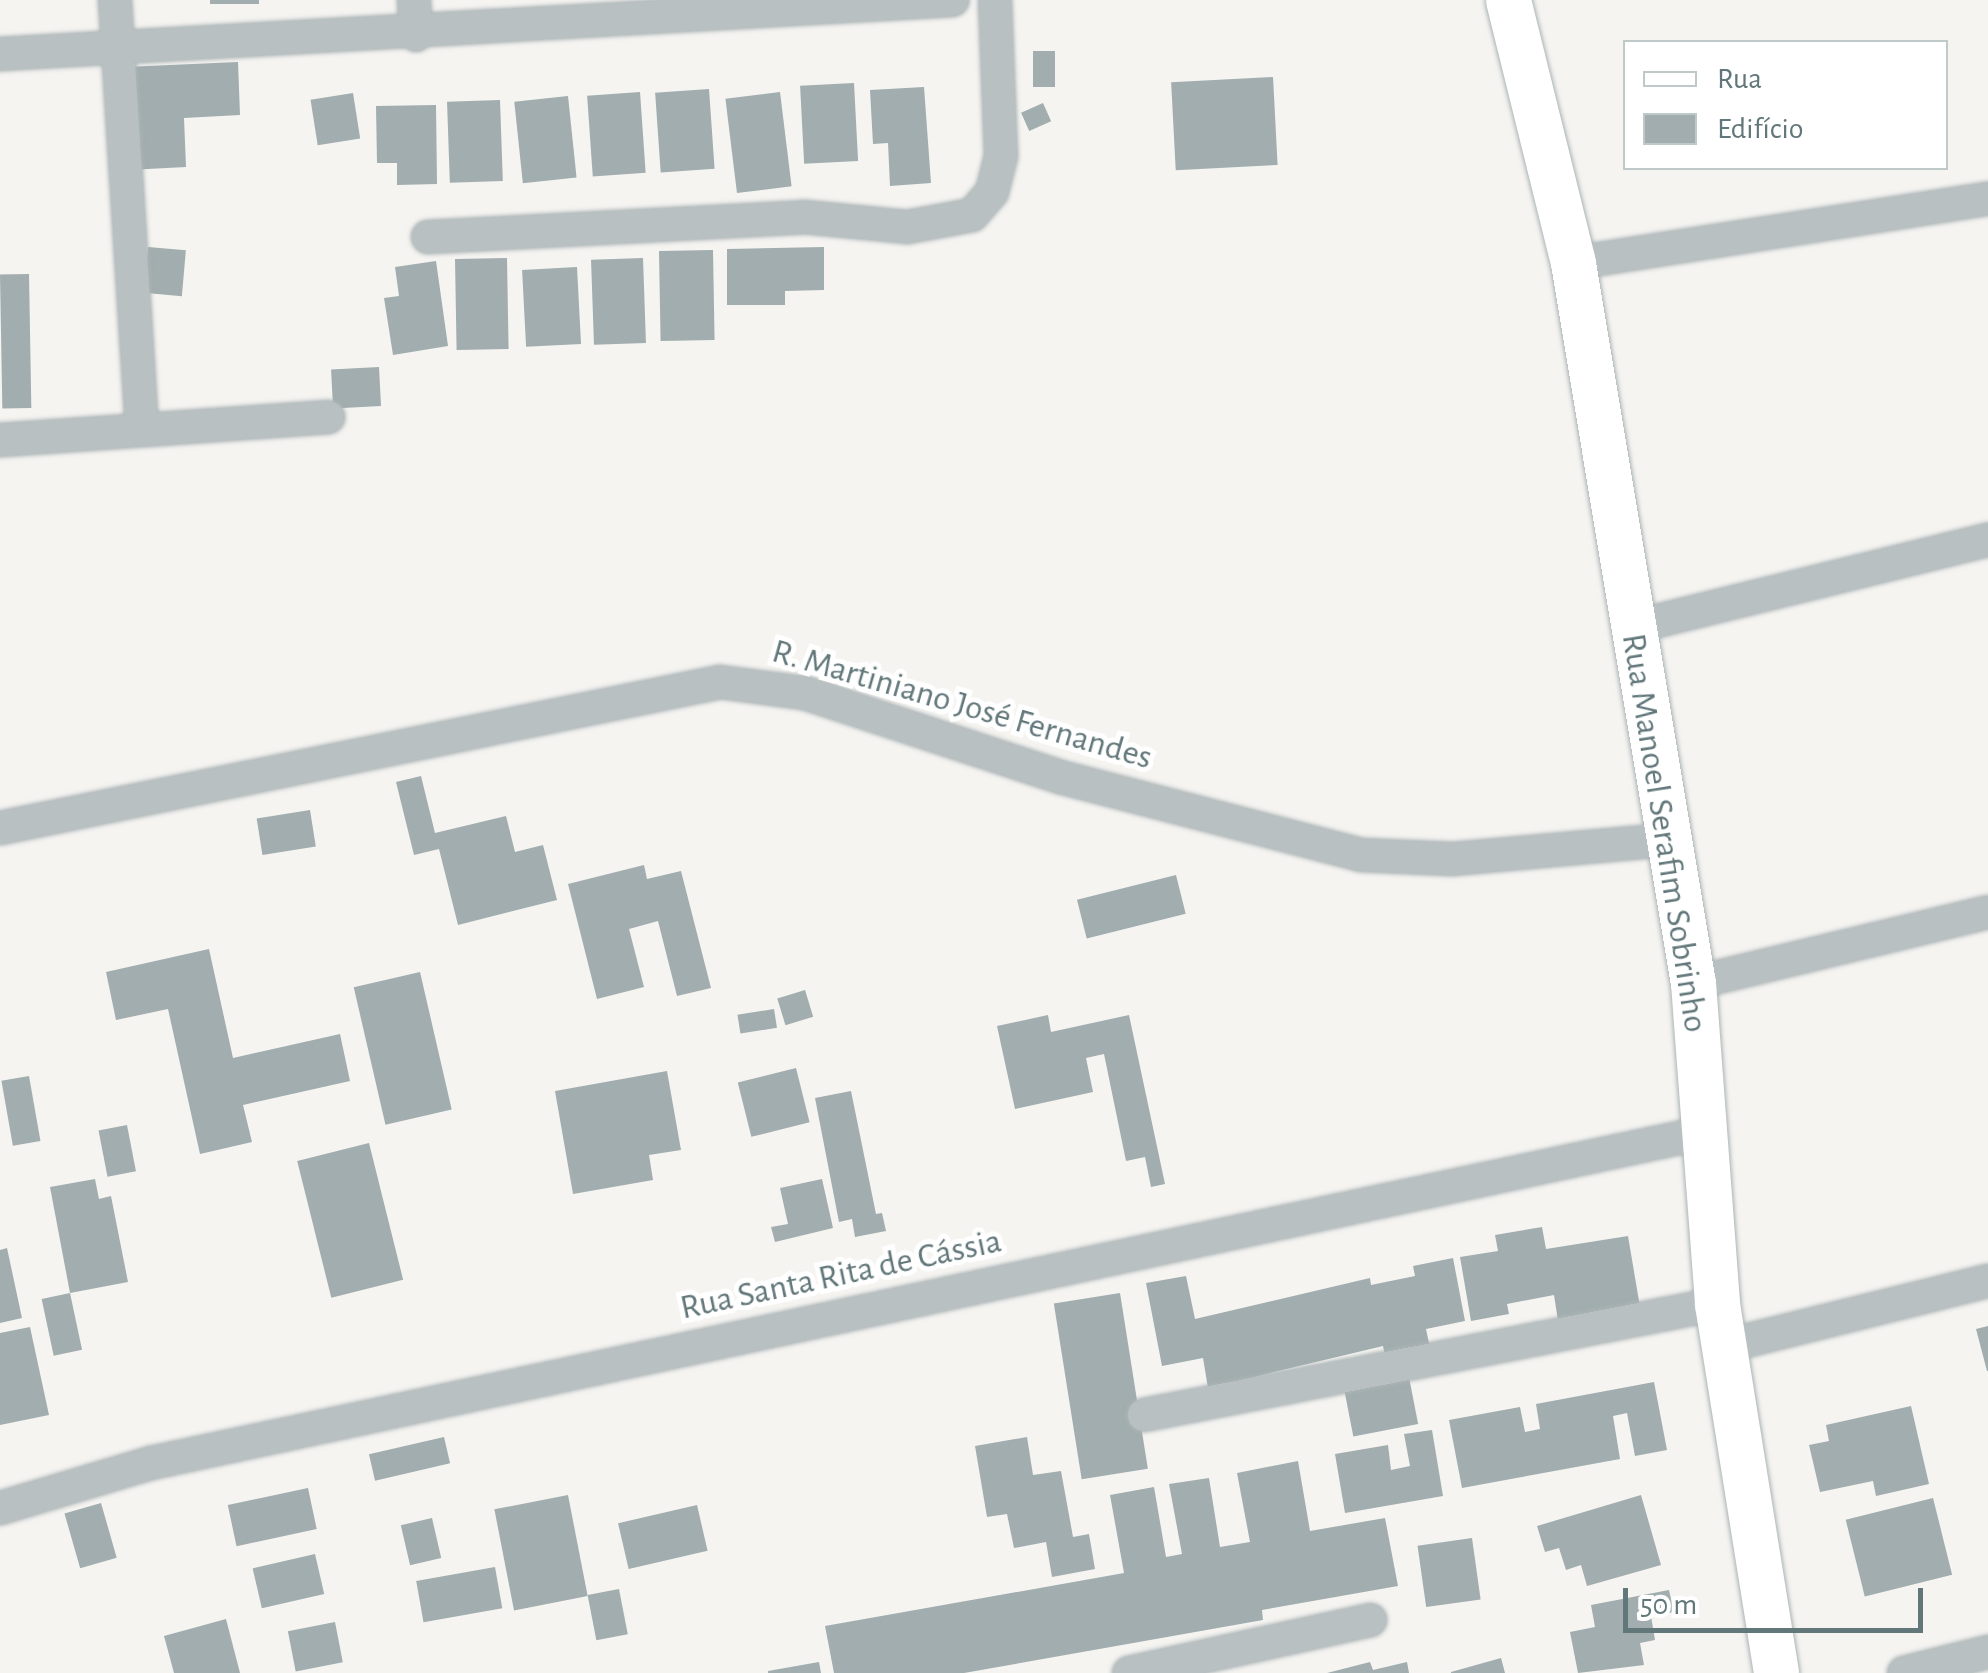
<!DOCTYPE html>
<html>
<head>
<meta charset="utf-8">
<style>
  body { margin:0 }
  #map { position:relative; width:1988px; height:1673px; overflow:hidden; background:#f5f4f1; font-family:"Alegreya Sans",sans-serif }
  div>[style] { position:absolute }
  [style*='--x'] { left:calc(var(--x)*1px); top:calc(var(--y)*1px); width:calc(var(--w)*1px); rotate:calc(var(--a)*1deg) }
  .building>* { inset:0; background:#a1adae; transform-origin:0 0 }
  .roads { filter:drop-shadow(0 0 2px #acb4b6) drop-shadow(0 0 2px #acb4b6) }
  .street>* { height:32px; margin:-16px; padding:0 16px; transform-origin:16px; border-radius:16px; background:#b9c0c1 }
  .secondary>* { height:45px; margin:-22.5px; padding:0 22.5px; transform-origin:22.5px; border-radius:22.5px; background:#fff }
  span { translate:-50% -50%; white-space:nowrap; text-align:center; line-height:1.15; -webkit-text-stroke:10px #fff; paint-order:stroke }
  .street-label { font-size:35px; color:#62777a }
  .legend { position:absolute; left:1623px; top:40px; width:325px; height:130px; box-sizing:border-box; background:#fff; border:2px solid #c0c9ca; margin:0; padding:12px 18px; list-style:none; font-size:30px; color:#62777a }
  .legend li { display:flex; align-items:center; gap:20px; height:50px }
  .legend b { width:50px; border:2px solid #c0c9ca }
  .scale { position:absolute; left:1623px; top:1588px; width:300px; height:45px; box-sizing:border-box; border:5px solid #62777a; border-top:0; padding-left:12px; font-size:30px; line-height:35px; white-space:nowrap; color:#62777a; -webkit-text-stroke:8px #fff; paint-order:stroke }
</style>
</head>
<body>
<div id="map">
  <div class="building">
    <div style="left:210px;top:0;width:49px;height:4px"></div>
    <div style="left:1055px;top:51px;width:36px;height:22px;rotate:90deg"></div>
    <div style="clip-path:polygon(238px 62px,240px 115px,184px 118px,186px 167px,128px 170px,125px 67px)"></div>
    <div style="left:1273px;top:77px;width:88px;height:102px;rotate:87deg"></div>
    <div style="left:854px;top:83px;width:78px;height:54px;rotate:87deg"></div>
    <div style="clip-path:polygon(924px 87px,931px 183px,890px 186px,888px 143px,873px 144px,870px 90px)"></div>
    <div style="left:709px;top:89px;width:80px;height:54px;rotate:86deg"></div>
    <div style="left:640px;top:92px;width:81px;height:53px;rotate:86deg"></div>
    <div style="left:780px;top:92px;width:95px;height:55px;rotate:83deg"></div>
    <div style="left:353px;top:93px;width:46px;height:43px;rotate:81deg"></div>
    <div style="left:568px;top:96px;width:82px;height:54px;rotate:84deg"></div>
    <div style="left:500px;top:100px;width:81px;height:53px;rotate:88deg"></div>
    <div style="left:1043px;top:103px;width:20px;height:24px;rotate:66deg"></div>
    <div style="clip-path:polygon(436px 105px,437px 184px,397px 185px,397px 163px,377px 163px,376px 106px)"></div>
    <div style="left:148px;top:247px;width:38px;height:46px;rotate:5deg"></div>
    <div style="clip-path:polygon(824px 247px,824px 290px,785px 291px,785px 305px,727px 305px,727px 249px)"></div>
    <div style="left:713px;top:250px;width:90px;height:54px;rotate:89deg"></div>
    <div style="left:507px;top:258px;width:91px;height:52px;rotate:89deg"></div>
    <div style="left:643px;top:258px;width:85px;height:52px;rotate:88deg"></div>
    <div style="clip-path:polygon(436px 261px,448px 346px,393px 355px,384px 298px,399px 296px,395px 267px)"></div>
    <div style="left:577px;top:267px;width:77px;height:55px;rotate:87deg"></div>
    <div style="left:29px;top:274px;width:134px;height:29px;rotate:89deg"></div>
    <div style="left:379px;top:367px;width:39px;height:48px;rotate:87deg"></div>
    <div style="clip-path:polygon(421px 776px,435px 833px,506px 816px,515px 852px,543px 845px,557px 900px,458px 925px,439px 849px,414px 855px,396px 782px)"></div>
    <div style="left:310px;top:810px;width:37px;height:54px;rotate:81deg"></div>
    <div style="clip-path:polygon(644px 865px,647px 879px,681px 871px,711px 988px,677px 996px,658px 921px,629px 929px,644px 987px,597px 999px,568px 884px)"></div>
    <div style="left:1176px;top:875px;width:40px;height:102px;rotate:76deg"></div>
    <div style="clip-path:polygon(209px 949px,233px 1058px,340px 1034px,350px 1081px,243px 1105px,252px 1142px,200px 1154px,168px 1009px,116px 1020px,106px 972px)"></div>
    <div style="left:420px;top:972px;width:141px;height:68px;rotate:77deg"></div>
    <div style="left:805px;top:990px;width:28px;height:29px;rotate:73deg"></div>
    <div style="left:774px;top:1009px;width:19px;height:37px;rotate:81deg"></div>
    <div style="clip-path:polygon(1048px 1015px,1051px 1032px,1129px 1015px,1165px 1184px,1151px 1187px,1145px 1157px,1126px 1161px,1104px 1054px,1086px 1058px,1093px 1092px,1015px 1109px,997px 1026px)"></div>
    <div style="left:796px;top:1068px;width:56px;height:60px;rotate:76deg"></div>
    <div style="clip-path:polygon(667px 1071px,681px 1150px,649px 1155px,653px 1180px,573px 1194px,555px 1091px)"></div>
    <div style="left:29px;top:1076px;width:66px;height:28px;rotate:80deg"></div>
    <div style="clip-path:polygon(851px 1091px,876px 1214px,882px 1213px,886px 1231px,855px 1237px,852px 1219px,839px 1222px,815px 1098px)"></div>
    <div style="left:127px;top:1125px;width:47px;height:29px;rotate:79deg"></div>
    <div style="left:369px;top:1143px;width:141px;height:74px;rotate:76deg"></div>
    <div style="clip-path:polygon(95px 1179px,99px 1199px,111px 1196px,128px 1282px,70px 1293px,50px 1187px)"></div>
    <div style="clip-path:polygon(822px 1179px,833px 1228px,775px 1242px,771px 1227px,788px 1224px,780px 1188px)"></div>
    <div style="clip-path:polygon(1542px 1227px,1546px 1249px,1628px 1236px,1640px 1307px,1558px 1321px,1554px 1295px,1507px 1304px,1509px 1314px,1471px 1321px,1460px 1257px,1498px 1251px,1495px 1235px)"></div>
    <div style="clip-path:polygon(7px 1248px,22px 1318px,0 1323px,0 1250px)"></div>
    <div style="clip-path:polygon(1453px 1258px,1465px 1321px,1426px 1329px,1430px 1348px,1385px 1356px,1383px 1346px,1208px 1388px,1203px 1358px,1162px 1366px,1146px 1283px,1186px 1276px,1195px 1319px,1370px 1278px,1371px 1285px,1415px 1276px,1413px 1266px)"></div>
    <div style="left:70px;top:1293px;width:58px;height:29px;rotate:78deg"></div>
    <div style="left:1120px;top:1293px;width:178px;height:67px;rotate:81deg"></div>
    <div style="clip-path:polygon(1988px 1326px,1988px 1371px,1987px 1371px,1976px 1329px)"></div>
    <div style="clip-path:polygon(30px 1327px,49px 1415px,0 1425px,0 1333px)"></div>
    <div style="left:1408px;top:1372px;width:53px;height:66px;rotate:79deg"></div>
    <div style="clip-path:polygon(1654px 1382px,1667px 1450px,1635px 1456px,1627px 1413px,1613px 1416px,1620px 1459px,1462px 1488px,1449px 1420px,1520px 1407px,1525px 1432px,1540px 1429px,1536px 1404px)"></div>
    <div style="clip-path:polygon(1911px 1406px,1929px 1484px,1876px 1496px,1873px 1481px,1820px 1492px,1809px 1445px,1829px 1441px,1826px 1425px)"></div>
    <div style="clip-path:polygon(1432px 1430px,1443px 1496px,1345px 1513px,1335px 1454px,1388px 1445px,1391px 1470px,1410px 1466px,1404px 1434px)"></div>
    <div style="left:444px;top:1437px;width:27px;height:77px;rotate:77deg"></div>
    <div style="clip-path:polygon(1027px 1437px,1033px 1475px,1061px 1471px,1073px 1537px,1089px 1534px,1095px 1569px,1052px 1577px,1046px 1542px,1014px 1548px,1007px 1514px,987px 1517px,975px 1446px)"></div>
    <div style="clip-path:polygon(1298px 1461px,1310px 1531px,1385px 1518px,1398px 1586px,1262px 1610px,1263px 1620px,964px 1673px,834px 1673px,825px 1626px,1124px 1573px,1110px 1495px,1154px 1487px,1166px 1557px,1182px 1554px,1169px 1484px,1209px 1478px,1220px 1547px,1250px 1542px,1237px 1473px)"></div>
    <div style="left:308px;top:1488px;width:42px;height:82px;rotate:78deg"></div>
    <div style="left:568px;top:1495px;width:103px;height:75px;rotate:79deg"></div>
    <div style="clip-path:polygon(1641px 1495px,1661px 1565px,1587px 1586px,1581px 1565px,1566px 1570px,1559px 1548px,1545px 1552px,1537px 1526px)"></div>
    <div style="left:1933px;top:1498px;width:79px;height:90px;rotate:76deg"></div>
    <div style="left:101px;top:1503px;width:57px;height:38px;rotate:74deg"></div>
    <div style="left:697px;top:1505px;width:47px;height:81px;rotate:77deg"></div>
    <div style="left:432px;top:1518px;width:41px;height:32px;rotate:77deg"></div>
    <div style="left:1472px;top:1538px;width:62px;height:55px;rotate:82deg"></div>
    <div style="left:315px;top:1554px;width:41px;height:64px;rotate:77deg"></div>
    <div style="left:495px;top:1567px;width:42px;height:80px;rotate:80deg"></div>
    <div style="left:619px;top:1589px;width:46px;height:32px;rotate:79deg"></div>
    <div style="clip-path:polygon(1669px 1590px,1674px 1612px,1651px 1616px,1655px 1640px,1640px 1643px,1644px 1665px,1578px 1673px,1570px 1632px,1595px 1627px,1591px 1605px)"></div>
    <div style="clip-path:polygon(226px 1619px,240px 1673px,174px 1673px,164px 1636px)"></div>
    <div style="left:335px;top:1622px;width:41px;height:48px;rotate:79deg"></div>
    <div style="clip-path:polygon(1501px 1658px,1505px 1673px,1451px 1673px,1451px 1672px)"></div>
    <div style="clip-path:polygon(819px 1662px,821px 1673px,768px 1673px,768px 1671px)"></div>
    <div style="clip-path:polygon(1370px 1662px,1373px 1670px,1407px 1662px,1409px 1673px,1327px 1673px)"></div>
  </div>
  <div class="roads">
    <div class="street">
      <div style="--x:115;--y:0;--w:427;--a:86.4"></div>
      <div style="--x:414;--y:0;--w:35;--a:87"></div>
      <div style="--x:0;--y:54;--w:954;--a:-3.25"></div>
      <div style="--x:428;--y:237;--w:377;--a:-3"></div>
      <div style="--x:804;--y:217;--w:103;--a:5.5"></div>
      <div style="--x:907;--y:227;--w:66;--a:-10.5"></div>
      <div style="--x:972;--y:215;--w:30;--a:-49"></div>
      <div style="--x:992;--y:192;--w:37;--a:-76"></div>
      <div style="--x:1001;--y:156;--w:156;--a:-92.2"></div>
      <div style="--x:1573;--y:263;--w:420;--a:-8.8"></div>
      <div style="--x:0;--y:440;--w:329;--a:-4"></div>
      <div style="--x:1633;--y:627;--w:366;--a:-13.8"></div>
      <div style="--x:0;--y:828;--w:735;--a:-11.46"></div>
      <div style="--x:720;--y:682;--w:86;--a:7.4"></div>
      <div style="--x:805;--y:693;--w:268;--a:18.2"></div>
      <div style="--x:1060;--y:777;--w:311;--a:14.5"></div>
      <div style="--x:1361;--y:855;--w:92;--a:2.5"></div>
      <div style="--x:1453;--y:859;--w:216;--a:-5.1"></div>
      <div style="--x:1693;--y:983;--w:303;--a:-13.5"></div>
      <div style="--x:1725;--y:1346;--w:271;--a:-13.9"></div>
      <div style="--x:1144;--y:1415;--w:584;--a:-10.96"></div>
      <div style="--x:0;--y:1508;--w:158;--a:-16.6"></div>
      <div style="--x:151;--y:1463;--w:1586;--a:-12.01"></div>
      <div style="--x:1129;--y:1673;--w:247;--a:-12.4"></div>
      <div style="--x:1904;--y:1673;--w:87;--a:-14"></div>
    </div>
    <div class="secondary">
      <div style="--x:1508;--y:0;--w:271;--a:76.1"></div>
      <div style="--x:1573;--y:263;--w:730;--a:80.54"></div>
      <div style="--x:1693;--y:983;--w:322;--a:85.7"></div>
      <div style="--x:1717;--y:1304;--w:374;--a:80.9"></div>
    </div>
  </div>
  <div class="street-label">
    <span style="left:962px;top:705px;rotate:16deg">R. Martiniano José Fernandes</span>
    <span style="left:1664px;top:833px;rotate:81deg">Rua Manoel Serafim Sobrinho</span>
    <span style="left:841px;top:1275px;rotate:-12deg">Rua Santa Rita de Cássia</span>
  </div>
  <ul class="legend">
  <li><b style="height:12px;background:#fff"></b>Rua</li>
  <li><b style="height:28px;background:#a1adae"></b>Edifício</li>
  </ul>
  <div class="scale">50 m</div>
</div>
</body>
</html>
